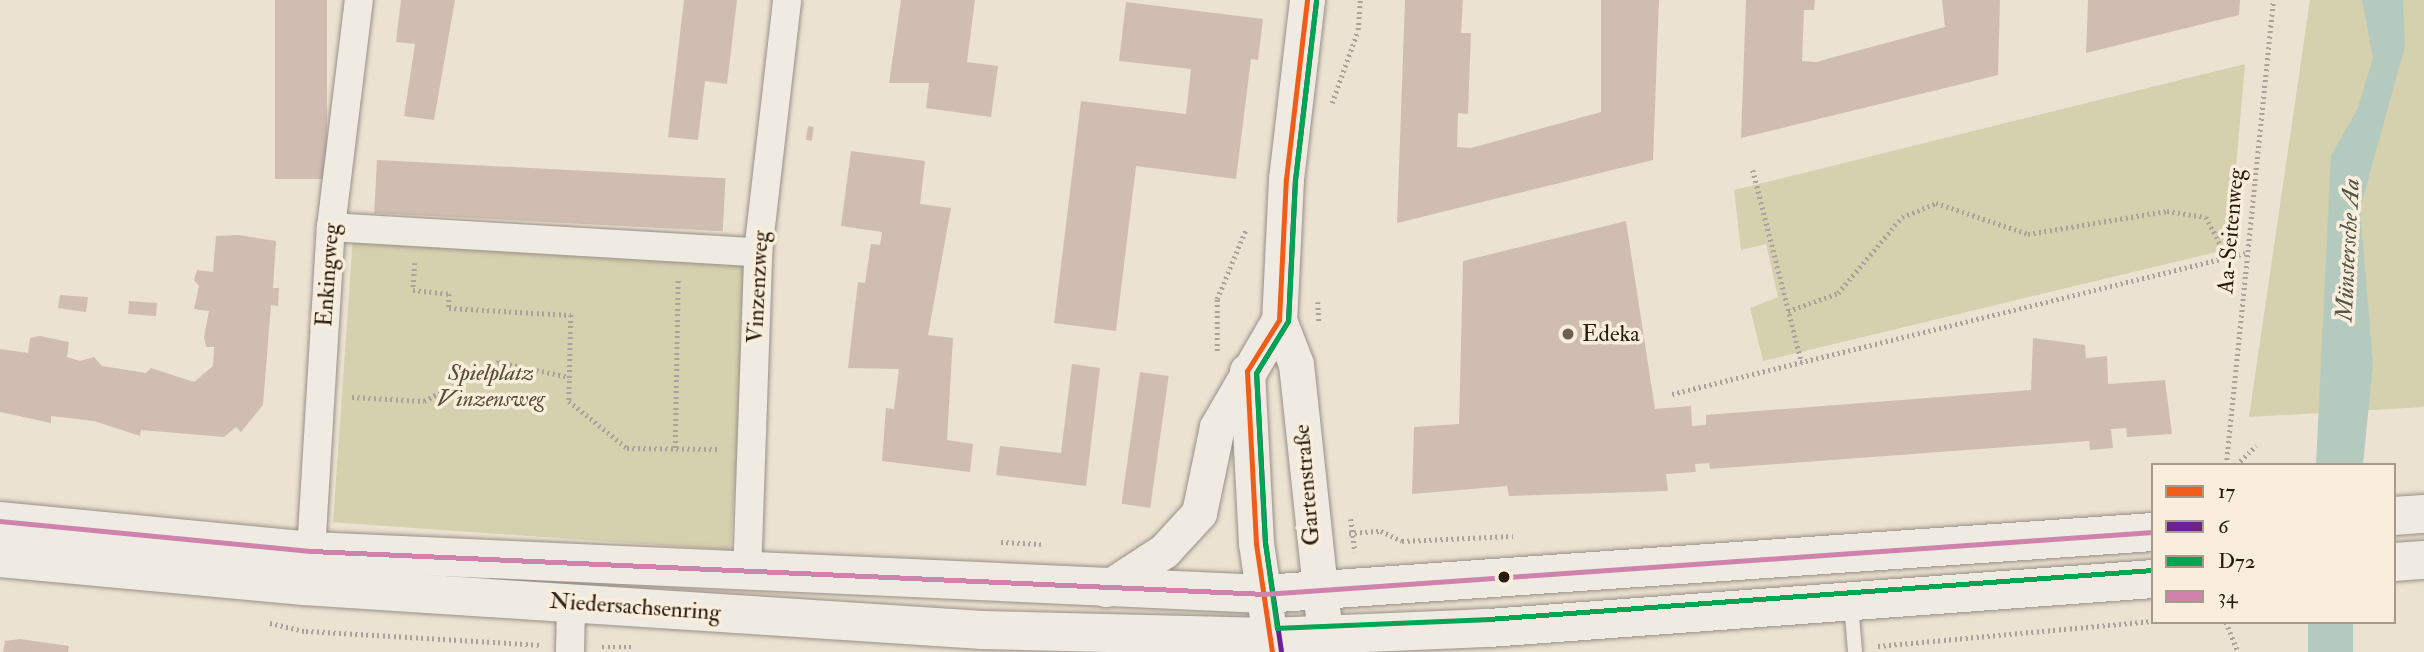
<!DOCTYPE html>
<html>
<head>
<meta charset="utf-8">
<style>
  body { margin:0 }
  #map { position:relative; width:2424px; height:652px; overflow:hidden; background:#ece2d2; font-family:"IM FELL Double Pica",serif }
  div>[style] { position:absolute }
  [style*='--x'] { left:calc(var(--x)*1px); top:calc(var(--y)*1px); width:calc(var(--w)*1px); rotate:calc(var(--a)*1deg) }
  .green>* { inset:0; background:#d5d0ae; transform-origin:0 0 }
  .water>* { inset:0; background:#b5cabe; transform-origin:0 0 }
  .building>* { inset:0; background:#d0bdb2; transform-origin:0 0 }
  .path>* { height:4.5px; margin-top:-2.25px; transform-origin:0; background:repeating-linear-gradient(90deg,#a9a39c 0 2px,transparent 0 5.5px) }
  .roads { filter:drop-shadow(0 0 2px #989086) drop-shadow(0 0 2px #989086) }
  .service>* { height:14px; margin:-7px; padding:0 7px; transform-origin:7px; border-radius:7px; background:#efeae2 }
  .minor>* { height:28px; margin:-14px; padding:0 14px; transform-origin:14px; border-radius:14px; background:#efeae2 }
  .tertiary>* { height:35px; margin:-17.5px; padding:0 17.5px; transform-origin:17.5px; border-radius:17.5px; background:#efeae2 }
  .secondary>* { height:38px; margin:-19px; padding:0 19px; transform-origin:19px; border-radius:19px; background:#efeae2 }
  .bus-1>* { height:5px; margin:-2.5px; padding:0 2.5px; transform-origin:2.5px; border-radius:2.5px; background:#f25c19 }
  .bus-2>* { height:5px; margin:-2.5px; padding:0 2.5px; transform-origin:2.5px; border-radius:2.5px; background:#6d2190 }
  .bus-3>* { height:5px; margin:-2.5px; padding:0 2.5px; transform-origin:2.5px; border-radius:2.5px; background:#00a651 }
  .bus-4>* { height:5px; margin:-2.5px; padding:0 2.5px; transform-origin:2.5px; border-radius:2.5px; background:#cf82ab }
  .dots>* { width:19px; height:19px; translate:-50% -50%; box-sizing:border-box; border:4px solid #f9eedb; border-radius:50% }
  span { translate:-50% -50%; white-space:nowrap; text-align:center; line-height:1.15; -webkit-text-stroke:7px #f9eedb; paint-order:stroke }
  .street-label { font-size:23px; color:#2a1b0f }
  .poi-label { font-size:23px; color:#2a1b0f }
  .left { translate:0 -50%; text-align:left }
  .park-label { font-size:23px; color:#584d36; font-style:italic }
  .water-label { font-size:24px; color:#525449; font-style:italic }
  .legend { position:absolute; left:2151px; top:463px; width:245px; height:161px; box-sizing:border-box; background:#f9eedb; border:2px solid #a69a89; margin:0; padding:9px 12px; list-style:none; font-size:21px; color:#2a1b0f }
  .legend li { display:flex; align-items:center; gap:14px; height:35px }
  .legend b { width:35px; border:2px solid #a69a89 }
</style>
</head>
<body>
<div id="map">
  <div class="green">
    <div style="clip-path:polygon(2310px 0,2424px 0,2424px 407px,2249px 417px)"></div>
    <div style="clip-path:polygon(2245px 64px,2229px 249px,1763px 361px,1750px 308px,1778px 297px,1766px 244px,1741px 250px,1734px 190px)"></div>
    <div style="left:353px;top:237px;width:398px;height:286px;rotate:4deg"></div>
  </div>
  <div class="water">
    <div style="clip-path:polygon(2362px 0,2403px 0,2405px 46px,2360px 209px,2373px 364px,2363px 465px,2316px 465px,2331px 155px,2357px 110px,2373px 58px)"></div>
    <div style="left:2308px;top:622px;width:45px;height:30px"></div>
  </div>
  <div class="building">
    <div style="left:275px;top:0;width:52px;height:179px"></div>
    <div style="clip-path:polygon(401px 0,455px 0,434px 120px,404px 116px,415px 44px,396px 42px)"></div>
    <div style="clip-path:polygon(684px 0,737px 0,727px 84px,705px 81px,698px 140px,668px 137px)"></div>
    <div style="clip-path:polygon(901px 0,975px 0,967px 62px,998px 66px,991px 117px,926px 108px,929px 83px,889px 83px)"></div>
    <div style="clip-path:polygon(1405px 0,1463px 0,1461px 33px,1471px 33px,1468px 114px,1458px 113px,1457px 147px,1471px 148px,1601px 112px,1601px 0,1659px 0,1653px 160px,1397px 223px)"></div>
    <div style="clip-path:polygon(1746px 0,1815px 0,1814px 10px,1804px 10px,1802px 61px,1816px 62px,1945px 27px,1942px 0,2000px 0,1998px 75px,1741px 138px)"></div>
    <div style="clip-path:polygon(2088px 0,2240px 0,2239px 15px,2086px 53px)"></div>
    <div style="clip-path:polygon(1126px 2px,1263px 19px,1258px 60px,1251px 59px,1236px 179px,1136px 166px,1116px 331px,1054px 323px,1081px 101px,1186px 114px,1191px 69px,1119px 61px)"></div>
    <div style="left:808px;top:126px;width:6px;height:14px;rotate:9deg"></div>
    <div style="clip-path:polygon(851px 151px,925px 161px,920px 204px,951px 208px,928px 335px,953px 338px,947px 440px,973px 444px,970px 472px,882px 461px,886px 408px,894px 409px,899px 369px,848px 368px,858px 282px,865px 283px,871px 244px,880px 245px,882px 232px,841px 226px)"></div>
    <div style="left:377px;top:160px;width:349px;height:53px;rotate:3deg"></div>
    <div style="clip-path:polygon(1626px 221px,1655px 409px,1691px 406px,1692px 426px,1706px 425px,1706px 415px,2031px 390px,2033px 338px,2085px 345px,2086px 358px,2107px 356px,2108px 384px,2165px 380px,2172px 434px,2127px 437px,2126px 428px,2111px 429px,2113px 448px,2090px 450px,2089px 441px,1710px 469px,1709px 463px,1695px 464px,1696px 472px,1666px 474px,1668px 491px,1509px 496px,1507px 486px,1412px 494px,1414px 427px,1459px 424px,1463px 261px)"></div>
    <div style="clip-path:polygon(238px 235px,276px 241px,273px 288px,279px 288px,278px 306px,271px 305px,263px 405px,241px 432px,236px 427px,224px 437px,141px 430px,140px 436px,94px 421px,51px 416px,51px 423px,0 412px,0 349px,28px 353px,30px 338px,40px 336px,69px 342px,67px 357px,80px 361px,94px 357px,102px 366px,146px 373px,151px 368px,194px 382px,213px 366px,214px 347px,206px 347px,204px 337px,209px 311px,194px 309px,199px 286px,194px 280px,197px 270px,213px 272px,216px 236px)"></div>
    <div style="clip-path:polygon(60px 295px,88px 297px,86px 312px,58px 308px)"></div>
    <div style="left:129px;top:301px;width:28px;height:13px;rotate:4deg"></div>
    <div style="clip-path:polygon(1072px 364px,1100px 368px,1086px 486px,996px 475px,1000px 446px,1061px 453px)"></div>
    <div style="left:1140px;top:372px;width:29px;height:133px;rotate:8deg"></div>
    <div style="clip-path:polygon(20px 639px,69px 646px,68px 652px,3px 652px,5px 641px)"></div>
  </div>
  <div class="path">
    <div style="--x:1332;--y:103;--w:77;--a:-70.4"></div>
    <div style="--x:1358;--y:30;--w:30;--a:-86"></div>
    <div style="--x:1753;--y:170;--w:199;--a:75.8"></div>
    <div style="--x:415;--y:263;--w:27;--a:94"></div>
    <div style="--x:413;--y:290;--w:36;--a:6"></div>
    <div style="--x:449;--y:294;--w:14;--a:90"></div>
    <div style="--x:449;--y:308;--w:122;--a:3.3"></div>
    <div style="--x:571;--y:315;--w:86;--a:91.3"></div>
    <div style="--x:569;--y:401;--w:75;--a:39"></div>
    <div style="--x:627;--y:448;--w:92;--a:0.6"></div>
    <div style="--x:1318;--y:302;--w:19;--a:87"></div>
    <div style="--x:1788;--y:311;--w:53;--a:-19.8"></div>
    <div style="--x:1838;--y:293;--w:99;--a:-49.9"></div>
    <div style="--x:1902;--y:217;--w:37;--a:-22"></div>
    <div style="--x:1936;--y:203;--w:97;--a:18.6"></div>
    <div style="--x:2028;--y:234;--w:141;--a:-9.4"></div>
    <div style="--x:2167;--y:211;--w:39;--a:9"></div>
    <div style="--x:2206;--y:217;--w:45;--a:62.3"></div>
    <div style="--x:1217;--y:351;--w:52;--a:-90"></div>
    <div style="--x:1217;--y:299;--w:76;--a:-67.5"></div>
    <div style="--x:1672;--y:394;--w:590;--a:-13.82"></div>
    <div style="--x:352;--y:397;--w:72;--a:3.2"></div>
    <div style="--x:424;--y:401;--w:85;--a:-27.5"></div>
    <div style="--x:499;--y:362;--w:72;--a:12.1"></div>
    <div style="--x:675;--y:448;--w:170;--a:-89"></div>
    <div style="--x:2226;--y:465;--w:467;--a:-84.2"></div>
    <div style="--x:2236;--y:465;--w:28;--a:-44"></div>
    <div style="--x:1351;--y:519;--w:33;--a:83"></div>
    <div style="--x:1349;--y:533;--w:32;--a:-4"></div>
    <div style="--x:1381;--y:531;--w:23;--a:25"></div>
    <div style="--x:1402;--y:541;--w:111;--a:-2.6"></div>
    <div style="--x:1001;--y:542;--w:40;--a:2.9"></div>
    <div style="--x:2226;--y:622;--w:32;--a:68"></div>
    <div style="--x:270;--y:623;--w:37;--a:13"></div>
    <div style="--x:306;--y:631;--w:234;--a:3.4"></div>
    <div style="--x:1878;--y:646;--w:276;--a:-5.2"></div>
    <div style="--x:602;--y:647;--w:29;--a:0"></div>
  </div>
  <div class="roads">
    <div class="service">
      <div style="--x:1851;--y:603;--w:49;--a:85.3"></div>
    </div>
    <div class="minor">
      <div style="--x:331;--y:227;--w:428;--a:3.4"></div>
      <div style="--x:311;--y:551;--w:325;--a:-86.5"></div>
      <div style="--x:331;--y:227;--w:229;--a:-83"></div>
      <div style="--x:747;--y:575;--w:323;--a:-88"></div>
      <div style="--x:758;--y:252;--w:254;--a:-83.4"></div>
      <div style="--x:570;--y:652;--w:49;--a:-88.8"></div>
    </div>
    <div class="tertiary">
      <div style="--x:1307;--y:0;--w:180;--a:96.7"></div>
      <div style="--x:1286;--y:179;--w:141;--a:92.8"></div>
      <div style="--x:1279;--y:320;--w:47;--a:68.9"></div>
      <div style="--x:1296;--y:364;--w:290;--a:83.9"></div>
      <div style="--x:1247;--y:371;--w:172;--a:87"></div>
      <div style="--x:1256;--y:543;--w:110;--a:81.6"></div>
      <div style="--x:1106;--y:589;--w:69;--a:-33.2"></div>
      <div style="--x:1164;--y:551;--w:52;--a:-47.4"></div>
      <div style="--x:1199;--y:513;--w:88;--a:-78.2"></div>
      <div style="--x:1217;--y:427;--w:124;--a:-59.9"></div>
    </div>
    <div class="secondary">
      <div style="--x:2394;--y:516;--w:30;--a:-4"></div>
      <div style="--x:0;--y:521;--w:312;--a:5.5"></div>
      <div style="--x:311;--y:551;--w:954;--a:2.58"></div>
      <div style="--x:1264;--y:594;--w:891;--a:-3.99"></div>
      <div style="--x:0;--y:558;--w:305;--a:5.3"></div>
      <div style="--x:304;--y:586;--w:680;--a:3.71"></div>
      <div style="--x:983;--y:630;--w:287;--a:1.4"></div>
      <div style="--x:1270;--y:637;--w:219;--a:-2.4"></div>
      <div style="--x:1489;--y:628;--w:666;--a:-4.22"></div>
      <div style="--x:2394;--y:562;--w:30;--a:-4"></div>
    </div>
  </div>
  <div class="bus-1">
    <div style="--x:1272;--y:652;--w:110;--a:-98.4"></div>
    <div style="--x:1256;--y:543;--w:172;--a:-93"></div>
    <div style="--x:1247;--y:371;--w:60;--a:-57.9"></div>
    <div style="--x:1279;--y:320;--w:141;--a:-87.2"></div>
    <div style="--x:1286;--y:179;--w:180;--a:-83.3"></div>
  </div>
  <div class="bus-2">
    <div style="--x:1281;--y:651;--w:110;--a:-98.4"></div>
    <div style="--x:1265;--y:542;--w:169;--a:-93"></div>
    <div style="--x:1256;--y:373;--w:61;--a:-58.4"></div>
    <div style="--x:1288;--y:321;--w:141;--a:-87.2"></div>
    <div style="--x:1295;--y:180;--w:180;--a:-83.3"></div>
  </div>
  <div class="bus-3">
    <div style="--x:1316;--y:1;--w:180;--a:96.7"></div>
    <div style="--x:1295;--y:180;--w:141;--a:92.8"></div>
    <div style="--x:1288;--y:321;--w:61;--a:121.6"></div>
    <div style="--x:1256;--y:373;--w:169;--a:87"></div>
    <div style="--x:1265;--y:542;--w:87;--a:82.1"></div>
    <div style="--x:1277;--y:628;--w:211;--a:-2.4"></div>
    <div style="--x:1488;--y:619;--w:666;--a:-4.22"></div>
  </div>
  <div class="bus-4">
    <div style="--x:0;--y:521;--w:312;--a:5.5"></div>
    <div style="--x:311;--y:551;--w:954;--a:2.58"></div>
    <div style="--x:1264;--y:594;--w:891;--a:-3.99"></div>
  </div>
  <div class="dots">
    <div style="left:1568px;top:334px;background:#6e6153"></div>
    <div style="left:1504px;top:577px;background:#2a1b0f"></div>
  </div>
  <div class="street-label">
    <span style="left:2231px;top:231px;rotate:-85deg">Aa-Seitenweg</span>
    <span style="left:328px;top:275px;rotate:-86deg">Enkingweg</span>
    <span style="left:758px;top:287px;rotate:-87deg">Vinzenzweg</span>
    <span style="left:1307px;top:485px;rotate:-95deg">Gartenstraße</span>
    <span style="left:635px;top:607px;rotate:4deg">Niedersachsenring</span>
  </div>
  <div class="poi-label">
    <span class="left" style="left:1582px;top:334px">Edeka</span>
  </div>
  <div class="park-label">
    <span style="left:491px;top:386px">Spielplatz<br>Vinzensweg</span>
  </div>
  <div class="water-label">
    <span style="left:2348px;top:250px;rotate:-87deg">Münstersche Aa</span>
  </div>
  <ul class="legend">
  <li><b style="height:9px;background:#f25c19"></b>17</li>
  <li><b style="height:9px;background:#6d2190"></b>6</li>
  <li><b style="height:9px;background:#00a651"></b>D72</li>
  <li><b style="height:9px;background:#cf82ab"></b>34</li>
  </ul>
</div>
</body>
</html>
